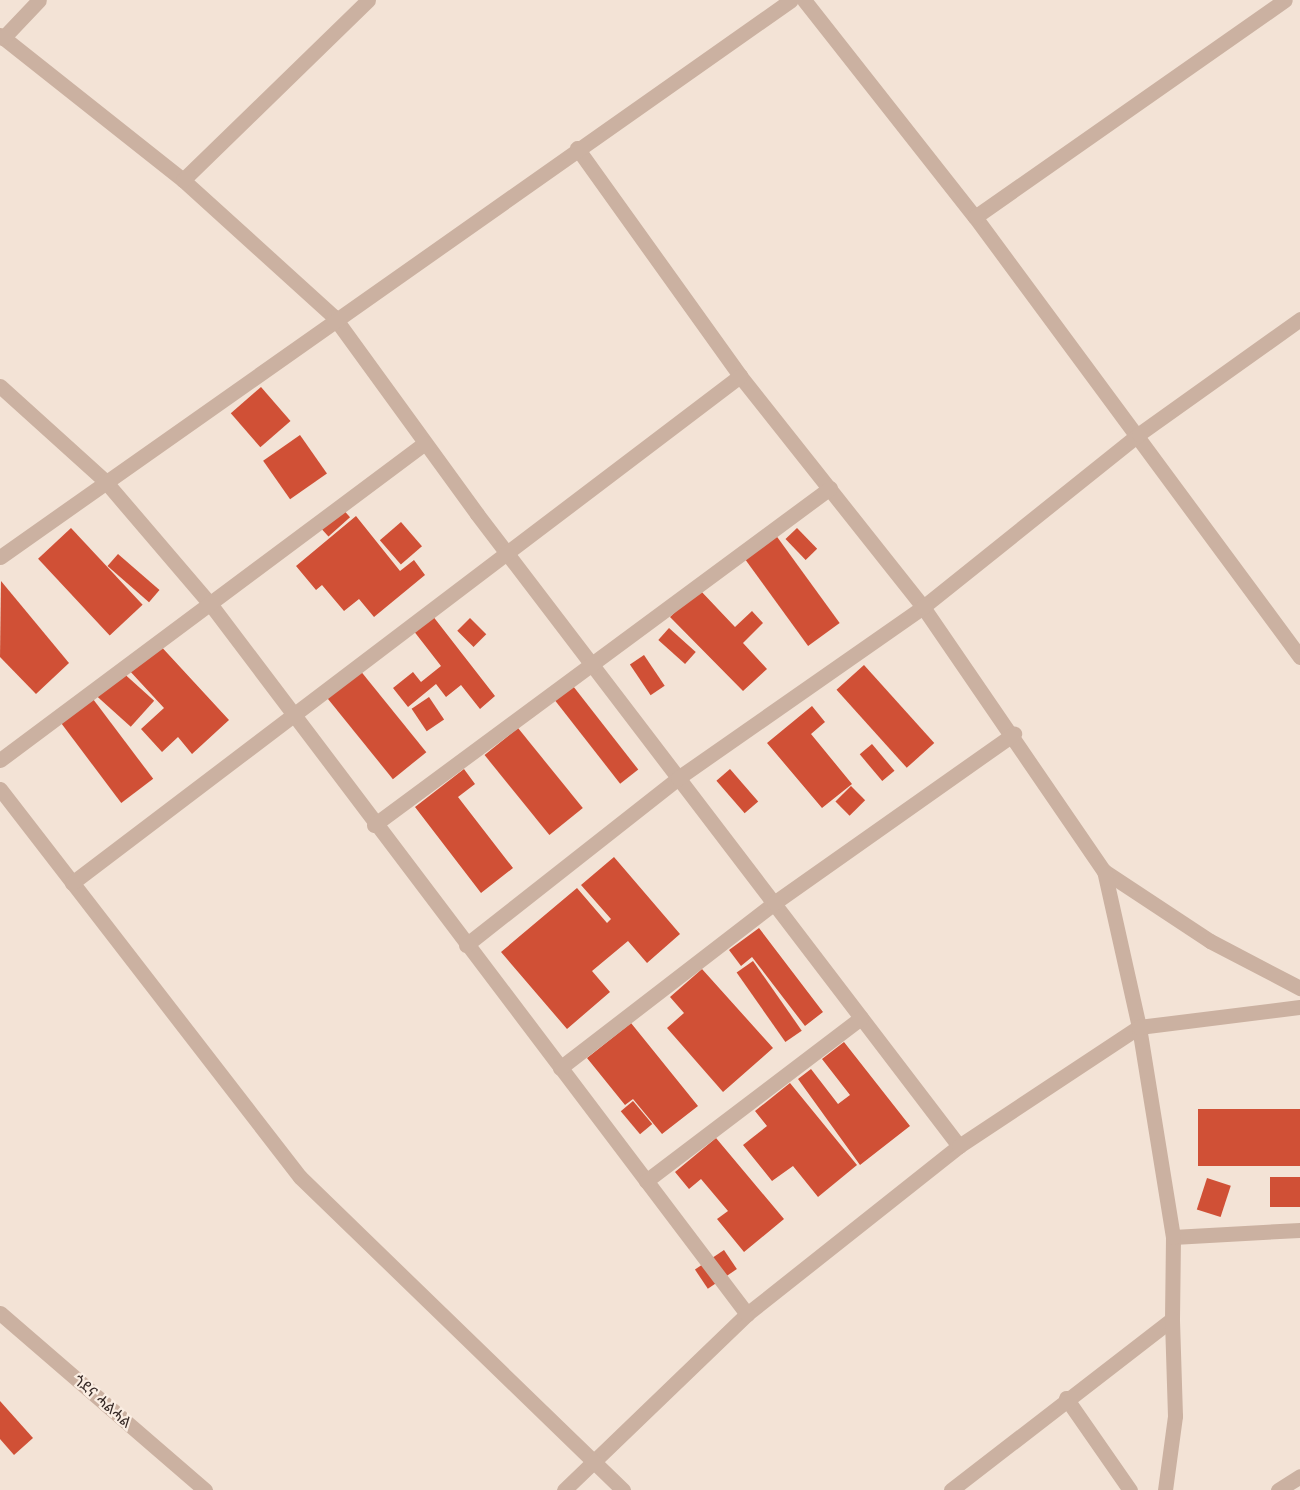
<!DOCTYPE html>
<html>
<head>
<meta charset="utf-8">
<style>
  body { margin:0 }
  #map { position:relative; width:1300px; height:1490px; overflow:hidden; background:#f3e3d6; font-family:Poppins,"Noto Sans Ethiopic",sans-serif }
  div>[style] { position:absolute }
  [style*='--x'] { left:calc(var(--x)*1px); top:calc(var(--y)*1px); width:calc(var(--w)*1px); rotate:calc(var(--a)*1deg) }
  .building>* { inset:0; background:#d05036; transform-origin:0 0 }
  .minor>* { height:15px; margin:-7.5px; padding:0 7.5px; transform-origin:7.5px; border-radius:7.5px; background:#cbb1a1 }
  span { translate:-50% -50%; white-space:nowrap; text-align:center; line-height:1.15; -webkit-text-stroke:4.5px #faede2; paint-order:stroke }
  .street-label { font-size:15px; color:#352825 }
</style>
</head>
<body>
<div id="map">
  <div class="building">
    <div style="left:261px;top:387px;width:45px;height:40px;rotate:49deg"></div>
    <div style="left:300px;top:435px;width:47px;height:45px;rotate:55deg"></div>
    <div style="left:340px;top:506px;width:15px;height:29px;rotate:48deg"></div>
    <div style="clip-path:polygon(356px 516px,400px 571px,414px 560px,425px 575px,374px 617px,359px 599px,344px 611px,322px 585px,316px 590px,296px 566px)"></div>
    <div style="left:401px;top:522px;width:32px;height:28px;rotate:49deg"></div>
    <div style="left:71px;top:528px;width:105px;height:45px;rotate:47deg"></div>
    <div style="left:797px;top:528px;width:29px;height:16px;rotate:46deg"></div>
    <div style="left:775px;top:534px;width:110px;height:39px;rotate:54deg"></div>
    <div style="left:118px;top:554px;width:55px;height:16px;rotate:41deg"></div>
    <div style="clip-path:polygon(1px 581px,69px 663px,36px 694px,0 657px)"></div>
    <div style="clip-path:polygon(699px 589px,735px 627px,752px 611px,763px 623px,743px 643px,767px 669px,743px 691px,670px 617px)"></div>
    <div style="clip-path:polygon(432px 615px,495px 696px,480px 709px,461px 685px,446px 697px,436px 684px,408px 707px,393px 688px,413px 672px,421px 682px,441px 666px,413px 630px)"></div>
    <div style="left:470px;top:618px;width:23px;height:18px;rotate:45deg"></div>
    <div style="left:669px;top:628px;width:36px;height:16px;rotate:42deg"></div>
    <div style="clip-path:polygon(157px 642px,229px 720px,192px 754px,178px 737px,162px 752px,141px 729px,164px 708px,128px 669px)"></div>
    <div style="left:644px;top:655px;width:37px;height:17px;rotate:56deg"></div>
    <div style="left:864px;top:665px;width:105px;height:37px;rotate:48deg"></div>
    <div style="left:359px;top:669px;width:107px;height:43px;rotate:51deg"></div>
    <div style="left:120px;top:670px;width:46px;height:35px;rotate:42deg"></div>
    <div style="left:573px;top:686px;width:106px;height:23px;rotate:52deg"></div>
    <div style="left:90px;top:695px;width:105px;height:40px;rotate:53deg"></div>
    <div style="left:429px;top:697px;width:27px;height:21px;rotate:56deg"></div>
    <div style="clip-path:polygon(812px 706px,825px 722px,811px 734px,852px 784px,822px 808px,767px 743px)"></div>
    <div style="left:518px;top:728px;width:103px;height:43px;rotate:51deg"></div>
    <div style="left:872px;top:744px;width:35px;height:16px;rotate:50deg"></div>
    <div style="clip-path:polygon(464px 769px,475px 784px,458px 797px,513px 868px,481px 893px,415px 807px)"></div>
    <div style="left:730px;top:769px;width:43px;height:18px;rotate:49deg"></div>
    <div style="left:851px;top:786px;width:20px;height:22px;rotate:45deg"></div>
    <div style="clip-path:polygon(614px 857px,680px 934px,647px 963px,628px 941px,592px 971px,610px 992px,567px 1029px,501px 952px,577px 888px,607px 923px,611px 919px,581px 885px)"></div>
    <div style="clip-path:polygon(759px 928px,823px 1012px,805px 1026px,752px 957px,741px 966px,729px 950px)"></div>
    <div style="left:753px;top:961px;width:85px;height:20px;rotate:55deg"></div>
    <div style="clip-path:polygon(702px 969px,773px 1048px,723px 1092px,667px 1028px,684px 1013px,670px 997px)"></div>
    <div style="clip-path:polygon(631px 1023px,698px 1106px,662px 1134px,633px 1099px,625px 1105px,587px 1058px)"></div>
    <div style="clip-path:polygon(844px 1042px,910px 1126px,860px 1165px,798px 1079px,811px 1069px,838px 1104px,850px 1095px,822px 1059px)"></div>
    <div style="clip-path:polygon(790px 1083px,857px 1165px,818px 1197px,793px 1166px,772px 1181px,743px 1145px,767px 1126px,755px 1111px)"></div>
    <div style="left:633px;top:1101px;width:30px;height:16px;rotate:50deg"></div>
    <div style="left:1300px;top:1109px;width:57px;height:102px;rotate:90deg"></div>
    <div style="clip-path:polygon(716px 1138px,784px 1219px,744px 1252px,717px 1219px,728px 1211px,701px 1179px,689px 1189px,675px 1172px)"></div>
    <div style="left:1300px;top:1177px;width:30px;height:30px;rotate:90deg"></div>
    <div style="left:1207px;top:1178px;width:25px;height:33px;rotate:18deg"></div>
    <div style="left:724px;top:1250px;width:23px;height:35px;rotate:56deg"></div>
    <div style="clip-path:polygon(0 1401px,33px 1438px,14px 1455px,0 1439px)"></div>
  </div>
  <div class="minor">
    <div style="--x:804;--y:0;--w:276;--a:51.8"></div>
    <div style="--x:975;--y:217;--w:547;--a:53.55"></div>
    <div style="--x:0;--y:35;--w:233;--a:38.4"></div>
    <div style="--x:183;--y:180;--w:204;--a:42.2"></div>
    <div style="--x:334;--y:317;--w:243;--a:54"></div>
    <div style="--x:477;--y:514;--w:795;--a:52.67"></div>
    <div style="--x:959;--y:1146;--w:270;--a:141.6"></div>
    <div style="--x:747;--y:1314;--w:254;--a:136.1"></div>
    <div style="--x:3;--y:38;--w:52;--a:-46.5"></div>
    <div style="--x:577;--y:148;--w:280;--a:54.4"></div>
    <div style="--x:740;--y:376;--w:295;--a:51.6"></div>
    <div style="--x:923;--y:607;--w:320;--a:55.6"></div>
    <div style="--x:1104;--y:871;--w:127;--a:33.4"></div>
    <div style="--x:1210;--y:941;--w:102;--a:27.6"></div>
    <div style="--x:183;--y:180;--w:258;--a:-44.2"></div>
    <div style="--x:975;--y:217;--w:378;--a:-35"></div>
    <div style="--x:0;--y:386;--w:142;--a:42.1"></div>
    <div style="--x:105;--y:481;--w:163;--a:49.5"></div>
    <div style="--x:211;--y:605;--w:889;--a:52.91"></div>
    <div style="--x:0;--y:557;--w:967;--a:-35.15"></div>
    <div style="--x:0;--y:760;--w:530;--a:-36.72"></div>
    <div style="--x:0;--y:789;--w:490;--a:52.3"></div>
    <div style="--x:300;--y:1177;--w:450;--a:44.1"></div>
    <div style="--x:374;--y:825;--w:567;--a:-36.47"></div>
    <div style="--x:72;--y:883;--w:839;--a:-37.2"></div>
    <div style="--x:466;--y:945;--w:270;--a:-38.2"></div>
    <div style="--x:678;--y:778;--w:299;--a:-34.9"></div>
    <div style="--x:923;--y:607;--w:277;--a:-38.7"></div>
    <div style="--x:1139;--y:434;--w:198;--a:-35.5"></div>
    <div style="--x:560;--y:1068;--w:270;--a:-37.6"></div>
    <div style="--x:774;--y:903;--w:294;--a:-35.2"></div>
    <div style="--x:959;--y:1146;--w:216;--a:-33.5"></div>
    <div style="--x:1139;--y:1027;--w:160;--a:-102.6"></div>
    <div style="--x:646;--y:1181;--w:270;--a:-37.2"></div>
    <div style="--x:1173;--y:1237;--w:127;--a:-3.2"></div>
    <div style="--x:0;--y:1313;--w:271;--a:40.8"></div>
    <div style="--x:1066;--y:1398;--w:112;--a:55.2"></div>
    <div style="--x:951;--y:1490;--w:279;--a:-37.7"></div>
    <div style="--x:1172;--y:1319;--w:82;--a:-89.3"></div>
    <div style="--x:1173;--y:1237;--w:213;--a:-99.2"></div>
    <div style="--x:1139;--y:1027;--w:162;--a:-7.1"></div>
    <div style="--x:1165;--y:1490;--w:75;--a:-82.3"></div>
    <div style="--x:1175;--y:1416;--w:97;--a:-91.8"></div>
    <div style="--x:1278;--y:1490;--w:26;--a:-32"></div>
  </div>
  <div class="street-label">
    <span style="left:103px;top:1401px;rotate:41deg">ጎደና ሓልሓል</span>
  </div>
</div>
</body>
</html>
